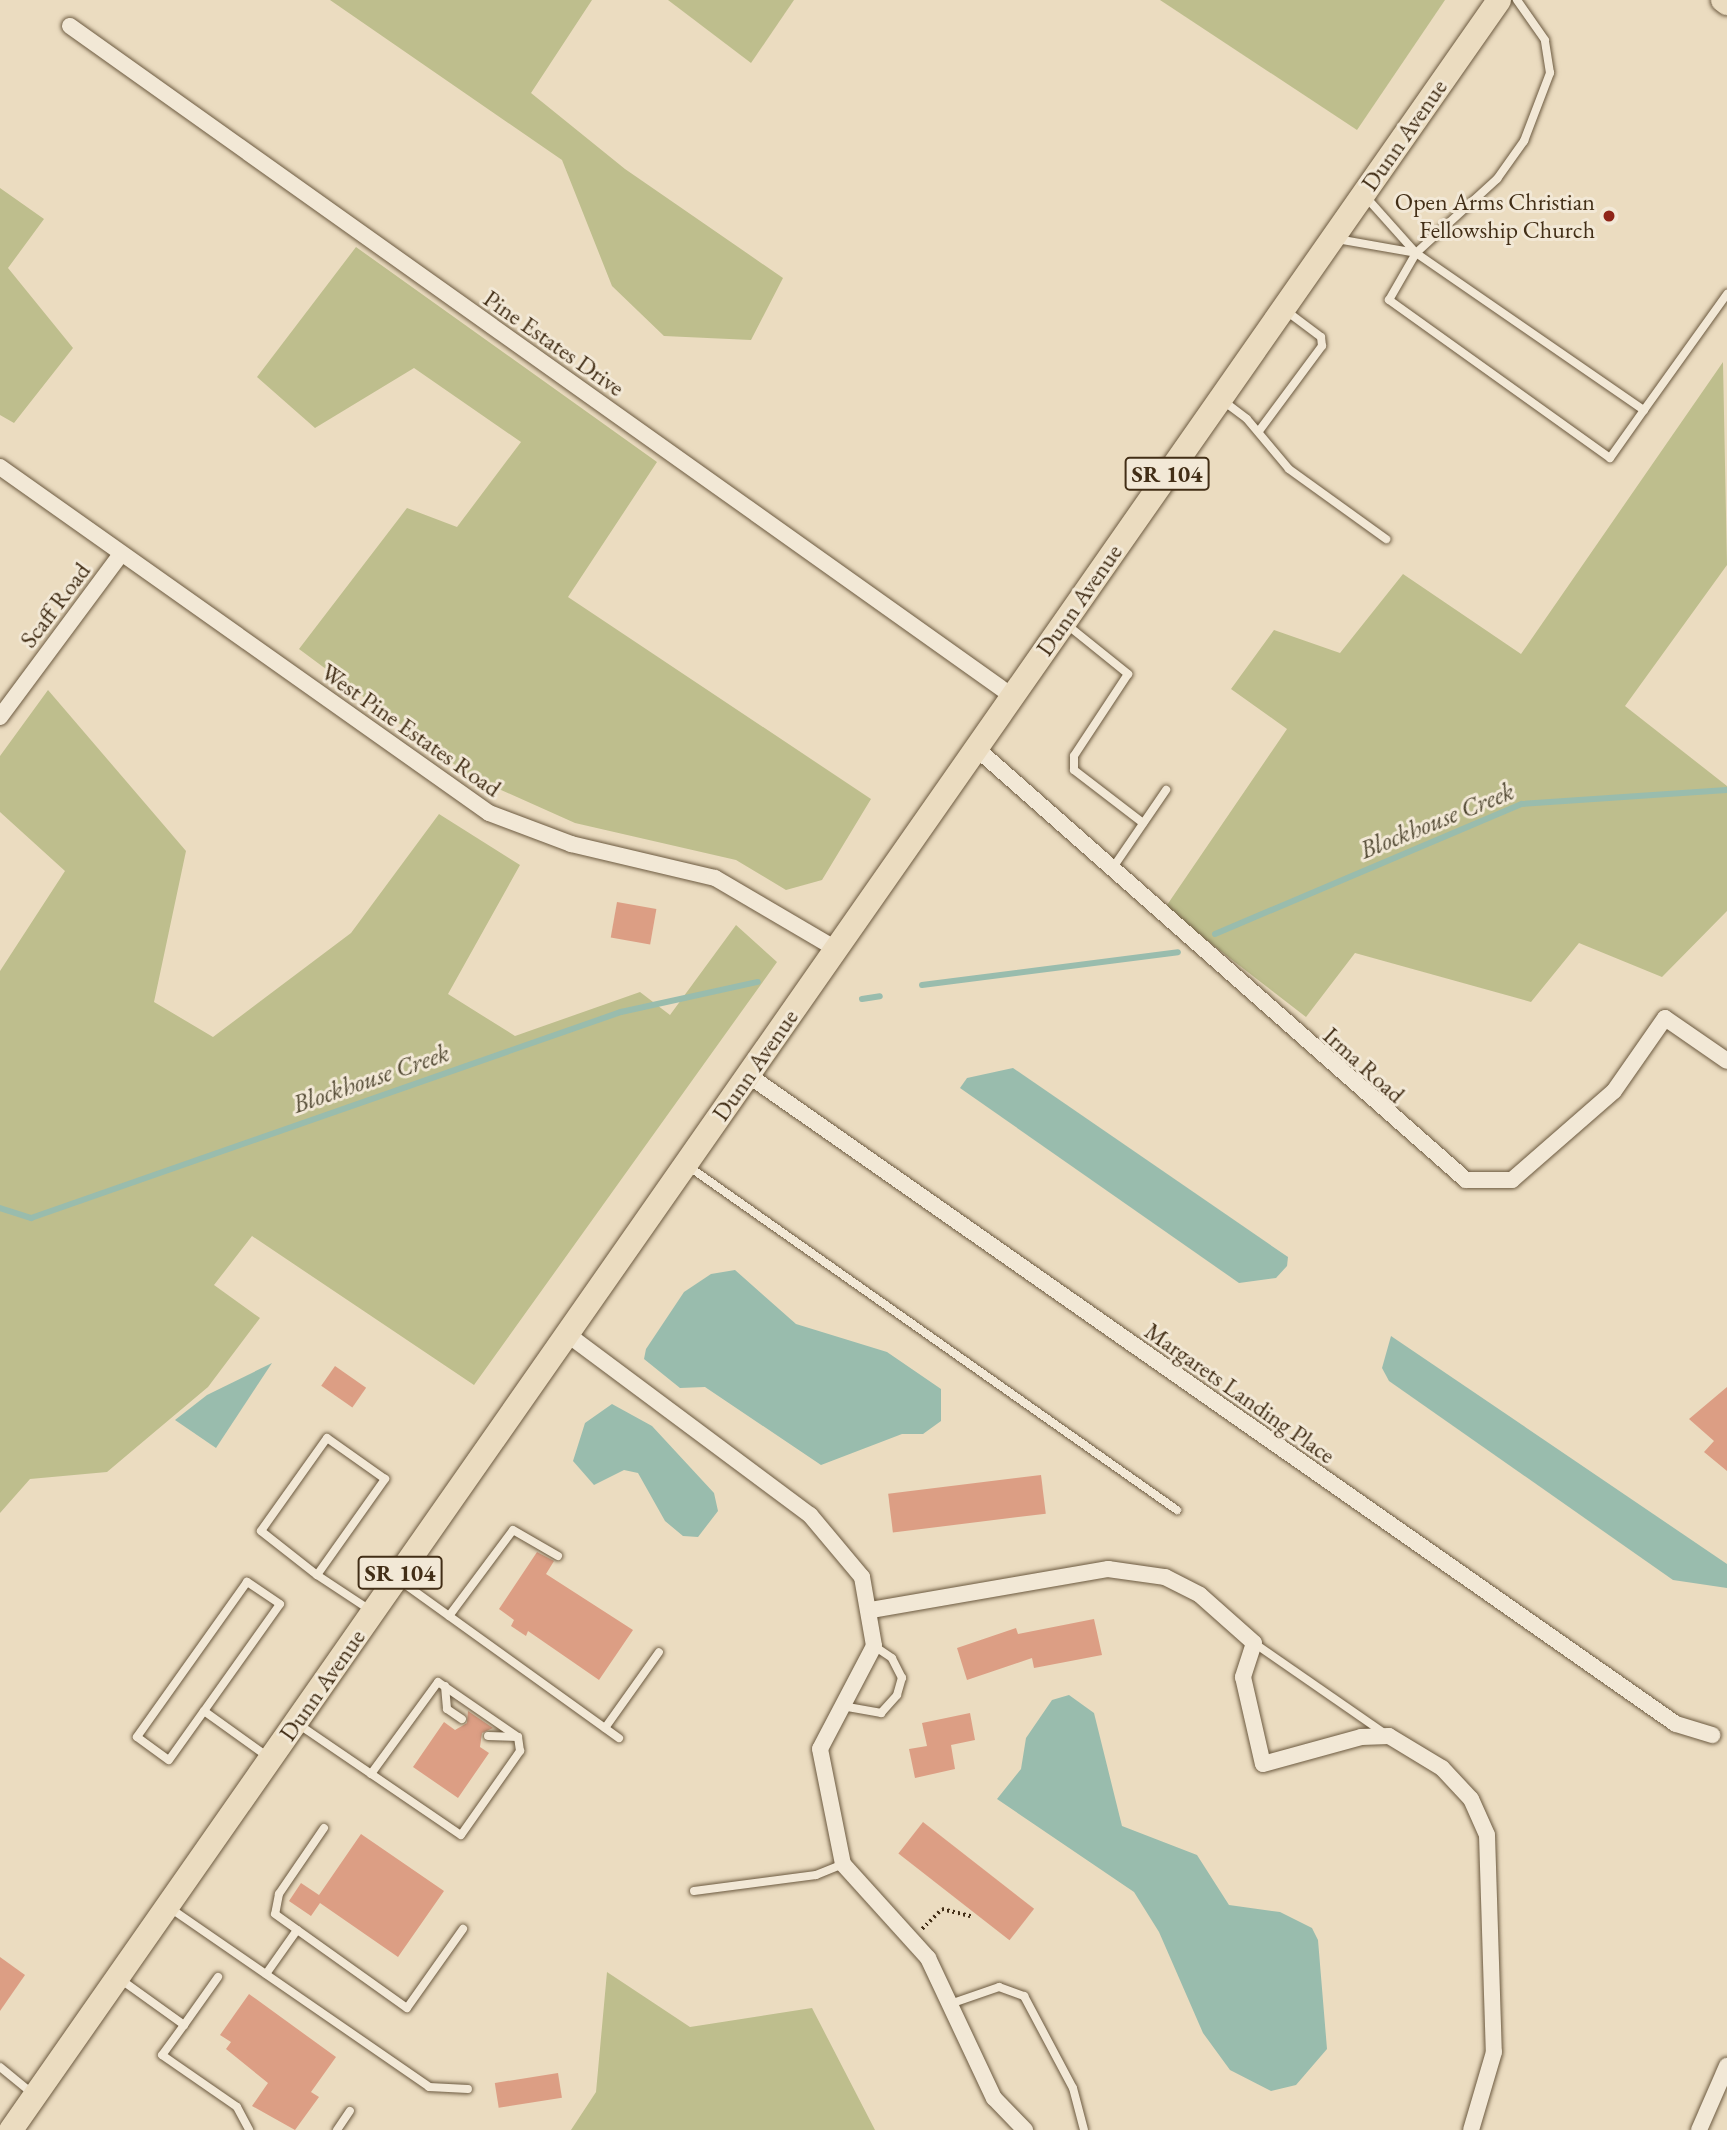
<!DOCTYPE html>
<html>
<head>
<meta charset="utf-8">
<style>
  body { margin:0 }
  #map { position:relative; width:1727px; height:2130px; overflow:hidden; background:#ebdcc0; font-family:"EB Garamond",serif }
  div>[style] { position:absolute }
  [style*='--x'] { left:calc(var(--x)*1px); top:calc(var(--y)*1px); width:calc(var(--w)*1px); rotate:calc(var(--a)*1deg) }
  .green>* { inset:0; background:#bebe8d }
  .water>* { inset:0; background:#99bcad }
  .stream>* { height:6px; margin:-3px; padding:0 3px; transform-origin:3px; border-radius:3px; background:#99bcad }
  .building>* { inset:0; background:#dc9e84; transform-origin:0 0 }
  .path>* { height:3.5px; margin-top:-1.75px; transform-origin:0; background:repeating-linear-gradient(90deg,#422e16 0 2px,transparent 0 5.5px) }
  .roads { filter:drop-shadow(0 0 2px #6c5a40) drop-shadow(0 0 2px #6c5a40) }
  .service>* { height:8px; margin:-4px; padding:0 4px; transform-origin:4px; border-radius:4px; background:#f2e8d6 }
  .minor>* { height:16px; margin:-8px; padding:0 8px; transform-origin:8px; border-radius:8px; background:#f2e8d6 }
  .primary>* { height:24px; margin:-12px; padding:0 12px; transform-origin:12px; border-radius:12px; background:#ebdcc0 }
  .dots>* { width:19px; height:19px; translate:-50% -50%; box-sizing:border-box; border:4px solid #f2e8d6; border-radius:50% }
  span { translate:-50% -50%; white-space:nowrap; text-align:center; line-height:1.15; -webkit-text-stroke:6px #f2e8d6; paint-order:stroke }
  .shield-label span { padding:2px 5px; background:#f2e8d6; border:2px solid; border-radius:5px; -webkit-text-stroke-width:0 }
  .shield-label { font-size:23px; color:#422e16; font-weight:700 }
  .street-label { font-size:24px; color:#422e16 }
  .poi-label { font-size:24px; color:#422e16 }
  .right { translate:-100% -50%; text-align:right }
  .water-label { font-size:26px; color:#534a34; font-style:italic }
</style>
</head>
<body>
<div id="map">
  <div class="green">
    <div style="clip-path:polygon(330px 0,592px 0,531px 93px,625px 169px,783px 278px,751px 340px,664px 336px,612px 286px,562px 160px)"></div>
    <div style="clip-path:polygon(668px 0,794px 0,751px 63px)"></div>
    <div style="clip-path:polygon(1160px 0,1445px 0,1357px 130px)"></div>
    <div style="clip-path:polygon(0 188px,44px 219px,8px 268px,73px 348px,14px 423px,0 415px)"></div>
    <div style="clip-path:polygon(356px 247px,657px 462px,568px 597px,871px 799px,822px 880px,786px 890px,736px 860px,575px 823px,470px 776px,299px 649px,407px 508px,457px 527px,521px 442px,414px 368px,315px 428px,257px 377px)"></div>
    <div style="clip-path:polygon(1723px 362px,1727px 565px,1625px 706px,1727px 786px,1727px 911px,1662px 977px,1579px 943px,1531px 1002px,1355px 953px,1306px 1017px,1165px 908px,1287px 729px,1231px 689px,1274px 630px,1340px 653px,1403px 574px,1521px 654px)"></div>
    <div style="clip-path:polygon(48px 690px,186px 851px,154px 1002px,213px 1037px,351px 933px,439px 814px,520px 865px,448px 994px,515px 1036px,640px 992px,670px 1015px,736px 925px,777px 962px,474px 1385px,252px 1236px,214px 1285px,260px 1318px,208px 1387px,107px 1472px,30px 1479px,0 1513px,0 971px,65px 871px,0 812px,0 756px)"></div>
    <div style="clip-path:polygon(607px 1972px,690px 2027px,812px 2008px,875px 2130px,571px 2130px,596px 2092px)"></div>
  </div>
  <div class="water">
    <div style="clip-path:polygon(1013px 1068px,1288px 1257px,1287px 1266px,1276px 1278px,1239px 1283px,960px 1088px,967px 1078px)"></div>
    <div style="clip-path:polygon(735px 1270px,796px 1324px,887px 1352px,941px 1389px,941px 1421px,923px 1434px,902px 1434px,821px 1465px,705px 1387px,680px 1388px,644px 1359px,646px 1349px,684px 1292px,711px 1274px)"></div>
    <div style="clip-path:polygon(1391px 1336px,1727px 1564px,1727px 1588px,1673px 1580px,1389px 1381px,1382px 1368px)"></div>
    <div style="clip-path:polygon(272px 1363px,216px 1448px,175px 1420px,207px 1395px)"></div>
    <div style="clip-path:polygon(612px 1404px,652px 1426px,714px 1493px,718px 1511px,698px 1537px,683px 1536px,665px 1521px,638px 1473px,624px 1470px,594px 1485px,573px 1461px,585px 1423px)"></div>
    <div style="clip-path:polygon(1069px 1695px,1094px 1713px,1122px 1826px,1197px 1855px,1229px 1905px,1280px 1912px,1312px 1928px,1318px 1940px,1327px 2049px,1296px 2085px,1271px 2091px,1230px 2070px,1203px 2033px,1159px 1932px,1134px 1892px,997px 1799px,1021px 1769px,1026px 1738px,1052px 1700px)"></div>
  </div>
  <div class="stream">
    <div style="--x:1215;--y:934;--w:333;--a:-23"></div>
    <div style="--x:1522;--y:804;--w:205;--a:-3.9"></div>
    <div style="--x:922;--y:985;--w:258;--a:-7.3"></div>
    <div style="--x:862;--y:999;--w:18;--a:-9"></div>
    <div style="--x:0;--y:1208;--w:33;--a:18"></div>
    <div style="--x:31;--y:1218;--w:625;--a:-19.25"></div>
    <div style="--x:621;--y:1012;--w:140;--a:-12.4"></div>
  </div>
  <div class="building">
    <div style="left:617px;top:902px;width:40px;height:36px;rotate:10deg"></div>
    <div style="left:335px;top:1366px;width:38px;height:24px;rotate:35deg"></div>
    <div style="clip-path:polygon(1727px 1387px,1727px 1471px,1704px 1452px,1714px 1441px,1689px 1419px)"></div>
    <div style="left:1041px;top:1475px;width:39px;height:154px;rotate:83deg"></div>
    <div style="clip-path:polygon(537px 1552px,554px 1561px,546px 1574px,633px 1630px,599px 1680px,528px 1631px,526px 1636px,511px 1626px,514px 1620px,499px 1609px)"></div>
    <div style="clip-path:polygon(1094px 1619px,1102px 1655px,1034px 1668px,1032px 1658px,967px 1680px,957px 1648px,1016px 1628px,1018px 1634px)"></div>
    <div style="clip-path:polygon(468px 1711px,493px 1728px,482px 1733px,480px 1747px,489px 1753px,458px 1798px,413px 1767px,444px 1722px,455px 1730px,467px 1723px)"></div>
    <div style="clip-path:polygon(970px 1713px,975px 1740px,951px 1745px,955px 1769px,915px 1778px,909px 1749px,927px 1746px,922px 1723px)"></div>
    <div style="left:923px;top:1822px;width:141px;height:40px;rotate:38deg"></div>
    <div style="clip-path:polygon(361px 1834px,444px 1891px,398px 1957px,320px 1903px,311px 1916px,289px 1901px,301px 1883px,319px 1895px)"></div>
    <div style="clip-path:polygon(0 1957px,25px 1975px,0 2011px)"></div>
    <div style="clip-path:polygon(249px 1994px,336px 2057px,311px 2092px,319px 2097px,295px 2130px,252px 2106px,268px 2083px,226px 2049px,231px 2042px,220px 2035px)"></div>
    <div style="left:558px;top:2073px;width:25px;height:64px;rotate:81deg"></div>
  </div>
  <div class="path">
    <div style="--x:922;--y:1929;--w:28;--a:-45"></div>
    <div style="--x:942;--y:1909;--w:32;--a:14"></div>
  </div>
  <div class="roads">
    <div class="service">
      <div style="--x:1365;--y:196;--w:76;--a:48.2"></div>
      <div style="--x:1416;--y:253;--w:277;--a:34.6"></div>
      <div style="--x:1644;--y:410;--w:59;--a:125.3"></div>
      <div style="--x:1610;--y:458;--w:272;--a:-144.4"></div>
      <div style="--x:1389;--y:300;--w:54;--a:-60.1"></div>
      <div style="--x:1416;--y:253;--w:110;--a:-42.4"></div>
      <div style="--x:1497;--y:179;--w:47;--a:-54.6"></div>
      <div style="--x:1524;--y:141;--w:73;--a:-69.1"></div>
      <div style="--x:1550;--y:73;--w:33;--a:-99"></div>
      <div style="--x:1545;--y:40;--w:49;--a:-125"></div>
      <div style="--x:1337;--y:239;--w:80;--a:10"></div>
      <div style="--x:1222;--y:400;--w:31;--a:37"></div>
      <div style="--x:1247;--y:419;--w:65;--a:50"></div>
      <div style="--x:1289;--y:469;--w:120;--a:35.8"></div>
      <div style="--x:1644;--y:410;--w:143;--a:-54.4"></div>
      <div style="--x:1259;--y:431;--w:106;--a:-53.5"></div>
      <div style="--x:1322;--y:346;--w:9;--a:-96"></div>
      <div style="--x:1321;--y:337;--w:45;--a:-143.1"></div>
      <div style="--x:1066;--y:624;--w:80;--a:38.9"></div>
      <div style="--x:1128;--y:674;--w:98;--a:123.4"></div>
      <div style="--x:1074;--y:756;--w:14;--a:90"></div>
      <div style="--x:1074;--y:770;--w:87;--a:37.5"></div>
      <div style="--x:1112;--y:869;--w:96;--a:-55.6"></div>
      <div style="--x:688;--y:1166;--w:598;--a:35.13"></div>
      <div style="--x:317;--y:1575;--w:118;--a:-54.7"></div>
      <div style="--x:385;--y:1479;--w:71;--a:-144.7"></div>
      <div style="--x:327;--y:1438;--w:114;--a:125.4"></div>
      <div style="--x:261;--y:1531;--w:71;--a:38.2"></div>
      <div style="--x:317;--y:1575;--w:64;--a:33.4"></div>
      <div style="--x:399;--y:1580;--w:271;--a:35.7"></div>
      <div style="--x:449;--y:1616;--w:107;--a:-53.3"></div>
      <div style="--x:513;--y:1530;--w:52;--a:30"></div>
      <div style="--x:1254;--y:1643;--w:162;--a:34.7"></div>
      <div style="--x:445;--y:1686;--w:23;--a:85"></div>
      <div style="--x:447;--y:1709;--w:18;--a:34"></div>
      <div style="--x:842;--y:1706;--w:40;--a:10"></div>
      <div style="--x:881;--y:1713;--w:24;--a:-48"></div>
      <div style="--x:897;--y:1695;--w:18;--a:-74"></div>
      <div style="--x:902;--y:1678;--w:22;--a:-117"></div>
      <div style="--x:892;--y:1658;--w:22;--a:-146"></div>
      <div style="--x:204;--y:1711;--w:131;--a:-54.6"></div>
      <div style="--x:280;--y:1604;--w:40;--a:-146"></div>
      <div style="--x:247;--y:1582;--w:190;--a:125.4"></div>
      <div style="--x:137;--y:1737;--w:39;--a:36"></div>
      <div style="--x:169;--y:1760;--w:60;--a:-54.5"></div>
      <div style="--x:204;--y:1711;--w:79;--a:35.7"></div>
      <div style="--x:298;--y:1724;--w:197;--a:34.3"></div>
      <div style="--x:461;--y:1835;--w:103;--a:-54.9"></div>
      <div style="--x:520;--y:1751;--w:14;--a:-98"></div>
      <div style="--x:518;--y:1737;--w:97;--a:-145.5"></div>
      <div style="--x:438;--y:1682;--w:114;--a:126.1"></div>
      <div style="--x:605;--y:1728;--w:93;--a:-54.6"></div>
      <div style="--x:488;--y:1736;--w:30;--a:2"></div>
      <div style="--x:324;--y:1828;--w:80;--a:124.3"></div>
      <div style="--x:279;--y:1894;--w:20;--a:101"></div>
      <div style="--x:275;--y:1914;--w:162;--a:35.5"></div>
      <div style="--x:407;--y:2008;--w:97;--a:-54.7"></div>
      <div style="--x:694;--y:1891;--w:123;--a:-7.5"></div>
      <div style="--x:816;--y:1875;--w:29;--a:-22"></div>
      <div style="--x:170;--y:1908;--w:315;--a:34.6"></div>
      <div style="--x:429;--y:2087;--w:39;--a:3"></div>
      <div style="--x:266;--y:1974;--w:54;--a:-54.8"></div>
      <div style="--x:120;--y:1979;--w:79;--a:35.7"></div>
      <div style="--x:184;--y:2025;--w:37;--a:126"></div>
      <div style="--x:162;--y:2055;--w:91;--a:34.7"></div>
      <div style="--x:237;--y:2107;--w:26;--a:62"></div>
      <div style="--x:950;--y:2004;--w:52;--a:-19.1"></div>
      <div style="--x:999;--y:1987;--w:27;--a:20"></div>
      <div style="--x:1024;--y:1996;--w:104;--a:62"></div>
      <div style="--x:1073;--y:2088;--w:43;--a:75.3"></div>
      <div style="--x:184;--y:2025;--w:59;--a:-54.7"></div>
      <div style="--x:0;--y:2067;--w:43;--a:39.3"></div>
      <div style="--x:337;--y:2130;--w:23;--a:-56"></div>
    </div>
    <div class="minor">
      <div style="--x:70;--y:26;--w:1156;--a:35.42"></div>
      <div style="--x:0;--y:467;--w:599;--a:35.28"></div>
      <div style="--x:489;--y:813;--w:88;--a:20.7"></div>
      <div style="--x:571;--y:844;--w:148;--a:13.3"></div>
      <div style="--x:715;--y:878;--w:140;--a:30.4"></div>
      <div style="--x:0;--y:717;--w:203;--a:-53.4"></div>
      <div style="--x:976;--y:748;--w:653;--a:41.4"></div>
      <div style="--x:1466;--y:1180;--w:46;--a:0"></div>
      <div style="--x:1512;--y:1180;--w:135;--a:-41.1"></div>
      <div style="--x:1614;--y:1091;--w:89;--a:-55.1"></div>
      <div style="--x:1665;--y:1018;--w:75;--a:34.7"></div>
      <div style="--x:748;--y:1075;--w:1132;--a:34.97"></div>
      <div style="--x:1676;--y:1724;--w:38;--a:17"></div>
      <div style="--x:567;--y:1334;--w:303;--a:36.7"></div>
      <div style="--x:810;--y:1515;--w:81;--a:50"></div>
      <div style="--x:862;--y:1577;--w:70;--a:80.1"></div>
      <div style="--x:874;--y:1646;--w:116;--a:117.7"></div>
      <div style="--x:820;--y:1749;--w:117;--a:78.7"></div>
      <div style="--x:843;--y:1864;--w:127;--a:47.9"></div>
      <div style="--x:928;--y:1958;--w:155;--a:64.8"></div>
      <div style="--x:994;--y:2098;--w:45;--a:45.9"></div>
      <div style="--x:871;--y:1610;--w:241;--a:-9.8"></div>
      <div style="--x:1108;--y:1569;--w:58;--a:8"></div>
      <div style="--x:1165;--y:1577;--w:39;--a:27"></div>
      <div style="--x:1200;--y:1595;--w:72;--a:41.6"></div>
      <div style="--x:1254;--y:1643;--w:36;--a:108"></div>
      <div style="--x:1243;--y:1677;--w:89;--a:77.1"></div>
      <div style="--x:1263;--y:1764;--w:102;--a:-15.4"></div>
      <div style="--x:1361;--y:1737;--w:28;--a:-2"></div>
      <div style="--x:1389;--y:1736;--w:62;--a:31.1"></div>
      <div style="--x:1442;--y:1768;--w:42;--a:46.9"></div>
      <div style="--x:1471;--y:1799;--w:39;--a:66"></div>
      <div style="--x:1487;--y:1835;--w:217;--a:88.2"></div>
      <div style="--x:1494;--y:2052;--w:81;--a:106.4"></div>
      <div style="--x:1699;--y:2130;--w:70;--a:-66.4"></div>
    </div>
    <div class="primary">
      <div style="--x:1723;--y:0;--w:5;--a:37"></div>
      <div style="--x:11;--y:2130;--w:2598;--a:-55.06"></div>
    </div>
  </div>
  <div class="dots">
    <div style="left:1609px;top:216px;background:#8f2418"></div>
  </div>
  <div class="shield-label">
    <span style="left:1167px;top:474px">SR 104</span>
    <span style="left:400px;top:1573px">SR 104</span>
  </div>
  <div class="street-label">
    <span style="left:1404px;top:135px;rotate:-55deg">Dunn Avenue</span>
    <span style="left:554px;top:343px;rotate:35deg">Pine Estates Drive</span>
    <span style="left:1079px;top:600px;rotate:-55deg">Dunn Avenue</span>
    <span style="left:55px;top:605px;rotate:-53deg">Scaff Road</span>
    <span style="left:411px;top:730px;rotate:35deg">West Pine Estates Road</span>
    <span style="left:755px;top:1065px;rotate:-55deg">Dunn Avenue</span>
    <span style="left:1364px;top:1065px;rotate:42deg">Irma Road</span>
    <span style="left:1240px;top:1393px;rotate:35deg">Margarets Landing Place</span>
    <span style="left:322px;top:1685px;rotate:-55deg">Dunn Avenue</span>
  </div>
  <div class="poi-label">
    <span class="right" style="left:1595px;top:216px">Open Arms Christian<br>Fellowship Church</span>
  </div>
  <div class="water-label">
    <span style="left:1437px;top:821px;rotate:-22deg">Blockhouse Creek</span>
    <span style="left:371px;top:1079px;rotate:-19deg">Blockhouse Creek</span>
  </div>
</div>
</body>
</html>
